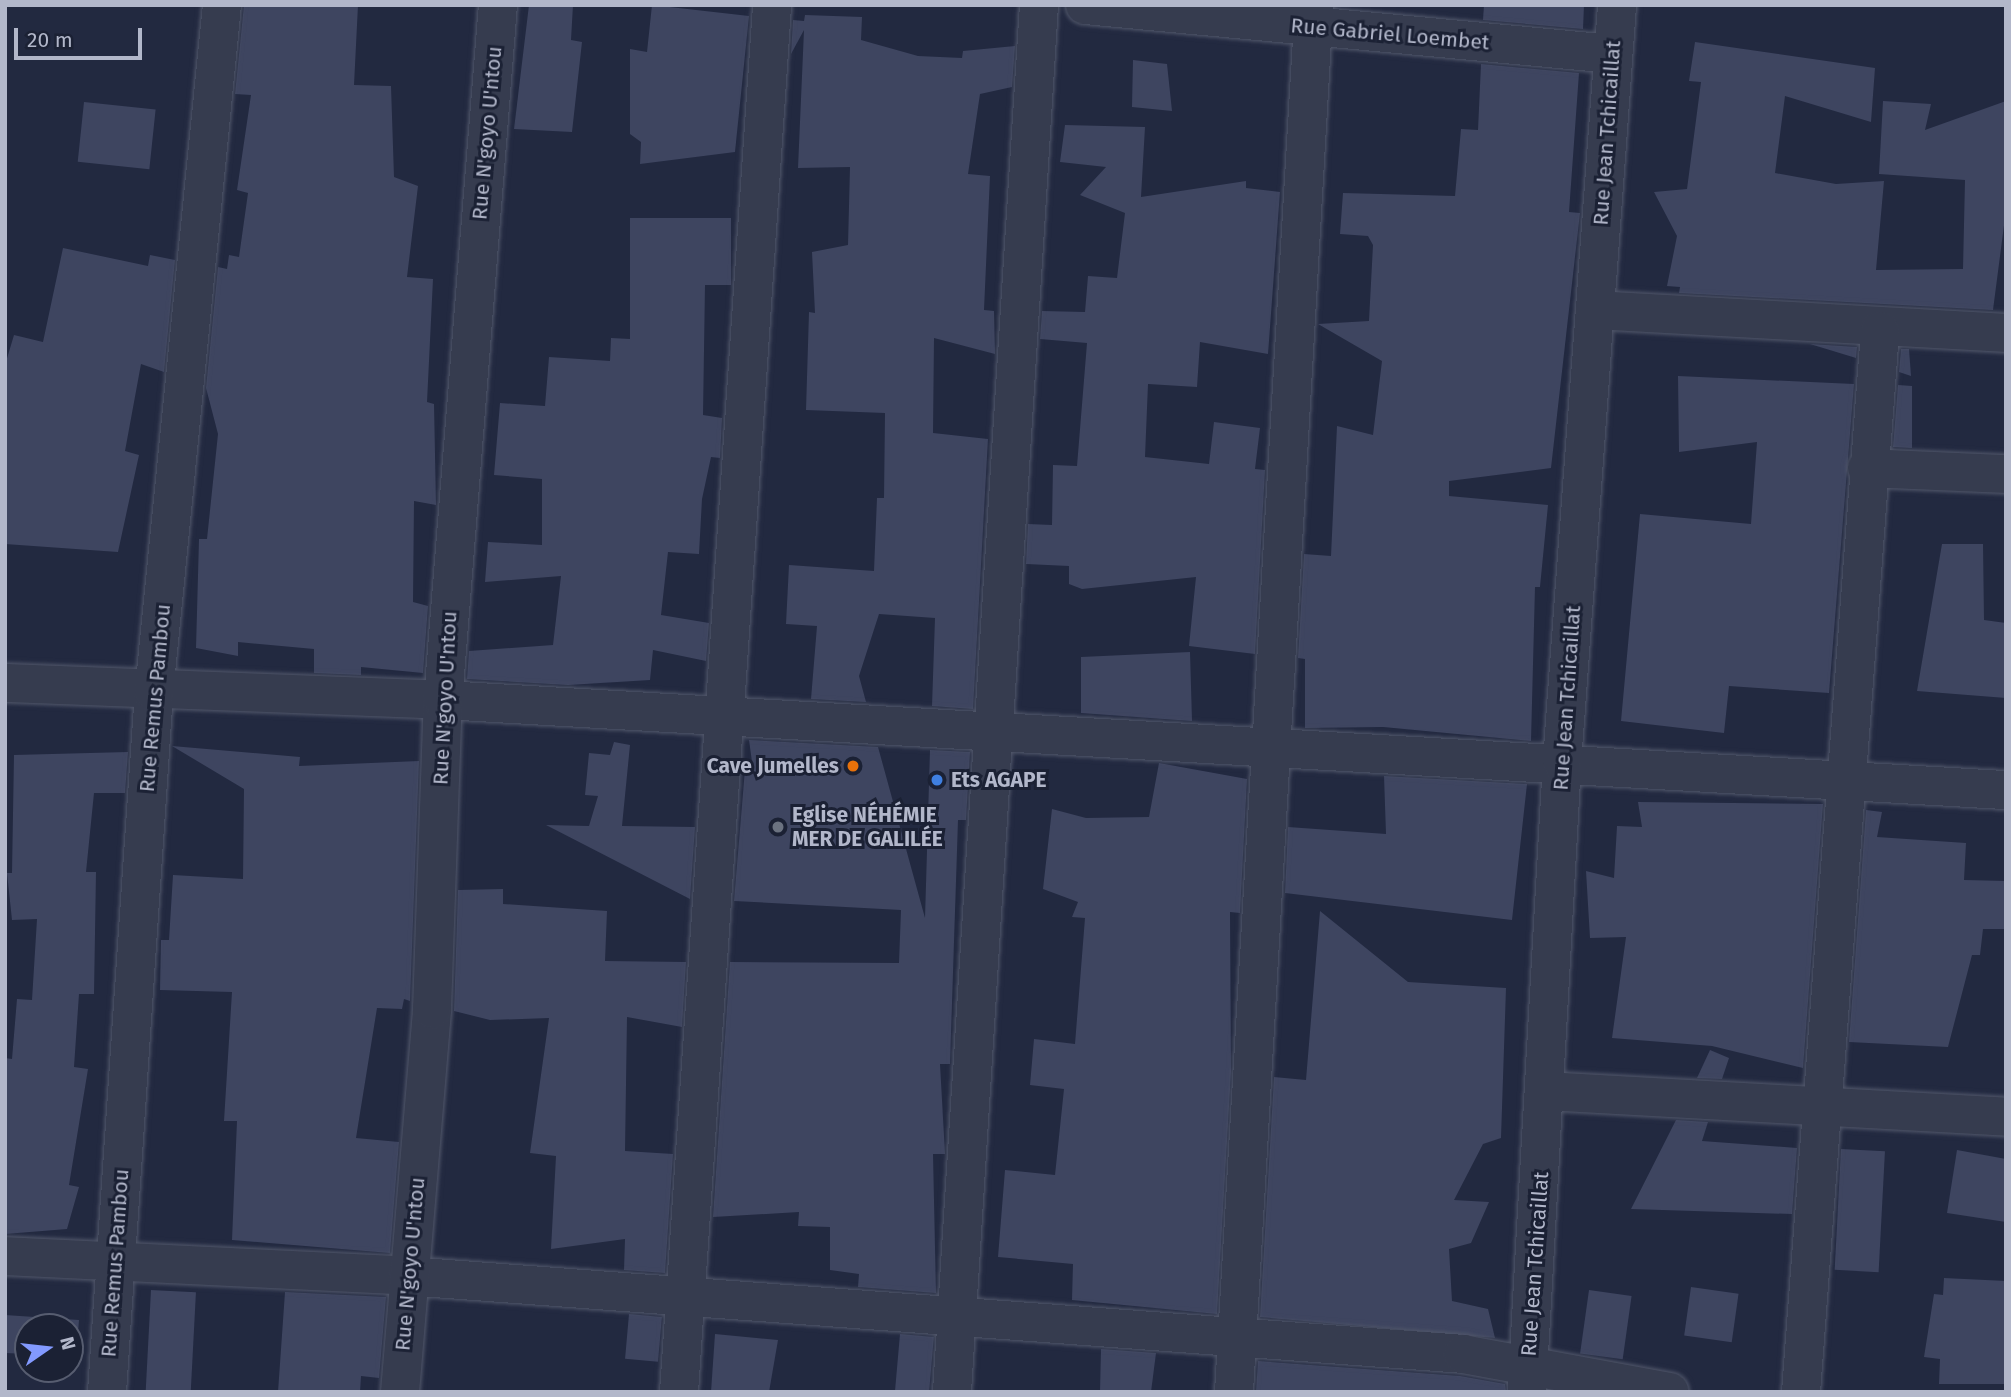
<!DOCTYPE html>
<html>
<head>
<meta charset="utf-8">
<style>
  body { margin:0 }
  #map { position:relative; width:2011px; height:1397px; overflow:hidden; background:#222940; font-family:"Fira Sans",sans-serif }
  div>[style] { position:absolute }
  [style*='--x'] { left:calc(var(--x)*1px); top:calc(var(--y)*1px); width:calc(var(--w)*1px); rotate:calc(var(--a)*1deg) }
  .building>* { inset:0; background:#3e4560; transform-origin:0 0 }
  .roads { filter:drop-shadow(0 0 2px #51576a) drop-shadow(0 0 2px #51576a) }
  .street>* { height:38px; margin:-19px; padding:0 19px; transform-origin:19px; border-radius:19px; background:#363c4f }
  .dots>* { width:19px; height:19px; translate:-50% -50%; box-sizing:border-box; border:4px solid #1b2134; border-radius:50% }
  span { translate:-50% -50%; white-space:nowrap; text-align:center; line-height:1.15; -webkit-text-stroke:6px #1b2134; paint-order:stroke }
  .street-label { font-size:21px; color:#b2b7ca }
  .poi-label { font-size:21px; color:#b2b7ca; font-weight:700 }
  .right { translate:-100% -50%; text-align:right }
  .left { translate:0 -50%; text-align:left }
  .frame { position:absolute; inset:0; border:7px solid #b2b7ca; pointer-events:none }
  .north { position:absolute; left:14px; top:1313px; width:70px; height:70px; box-sizing:border-box; background:#1b2134; border:2px solid #575d70; border-radius:50%; rotate:76deg; font-size:19px; font-weight:700; line-height:28px; text-align:center; color:#b2b7ca }
  .north::after { content:''; display:block; margin:auto; width:24px; height:32px; background:#839aff; clip-path:polygon(50% 0,100% 100%,50% 72%,0 100%) }
  .scale { position:absolute; left:14px; top:28px; width:128px; height:32px; box-sizing:border-box; border:4px solid #b2b7ca; border-top:0; padding-left:9px; font-size:21px; line-height:24px; white-space:nowrap; color:#b2b7ca; -webkit-text-stroke:5px #1b2134; paint-order:stroke }
</style>
</head>
<body>
<div id="map">
  <div class="building">
    <div style="clip-path:polygon(244px 5px,358px 5px,354px 85px,391px 86px,394px 177px,418px 186px,407px 277px,433px 279px,427px 402px,434px 404px,436px 505px,414px 501px,413px 602px,428px 606px,423px 673px,361px 667px,361px 675px,314px 673px,314px 649px,238px 642px,238px 656px,196px 648px,199px 539px,207px 539px,218px 434px,206px 388px,218px 267px,227px 269px,229px 255px,239px 257px,248px 193px,237px 190px,251px 95px,235px 94px)"></div>
    <div style="clip-path:polygon(529px 5px,573px 5px,571px 40px,582px 42px,572px 132px,514px 129px)"></div>
    <div style="clip-path:polygon(652px 5px,749px 16px,735px 152px,640px 164px,641px 142px,630px 134px,630px 49px,647px 52px)"></div>
    <div style="clip-path:polygon(1484px 5px,1584px 5px,1583px 29px,1483px 20px)"></div>
    <div style="clip-path:polygon(805px 15px,862px 17px,861px 40px,918px 56px,962px 58px,963px 51px,1015px 46px,1012px 87px,980px 94px,968px 174px,990px 176px,984px 310px,994px 311px,995px 354px,934px 338px,933px 433px,988px 439px,973px 709px,932px 706px,935px 618px,879px 614px,859px 676px,866px 702px,811px 699px,817px 626px,786px 624px,789px 565px,874px 571px,877px 498px,884px 498px,885px 413px,806px 410px,809px 312px,815px 313px,812px 252px,848px 245px,850px 167px,798px 168px,804px 30px,791px 54px,793px 20px,804px 21px)"></div>
    <div style="clip-path:polygon(1695px 42px,1875px 68px,1871px 122px,1785px 96px,1775px 173px,1836px 184px,1884px 181px,1876px 270px,1963px 269px,1965px 180px,1879px 174px,1883px 101px,1931px 104px,1925px 130px,2006px 101px,2006px 210px,1993px 310px,1679px 293px,1680px 287px,1667px 286px,1677px 236px,1654px 192px,1687px 189px,1701px 82px,1689px 81px)"></div>
    <div style="clip-path:polygon(1133px 60px,1167px 64px,1172px 111px,1132px 107px)"></div>
    <div style="clip-path:polygon(1481px 64px,1579px 73px,1569px 212px,1580px 213px,1551px 468px,1449px 481px,1449px 496px,1548px 505px,1540px 587px,1535px 587px,1531px 741px,1383px 727px,1305px 728px,1305px 659px,1298px 658px,1304px 554px,1331px 556px,1337px 426px,1373px 435px,1382px 361px,1318px 324px,1369px 321px,1373px 245px,1368px 236px,1340px 234px,1343px 193px,1455px 196px,1461px 129px,1478px 130px)"></div>
    <div style="left:84px;top:102px;width:72px;height:60px;rotate:6deg"></div>
    <div style="clip-path:polygon(1065px 125px,1145px 127px,1141px 197px,1246px 181px,1246px 188px,1280px 192px,1268px 354px,1200px 342px,1197px 387px,1148px 384px,1145px 457px,1209px 464px,1214px 422px,1260px 428px,1255px 469px,1265px 470px,1255px 654px,1189px 646px,1196px 577px,1082px 589px,1069px 584px,1069px 566px,1026px 564px,1028px 524px,1052px 525px,1053px 465px,1077px 466px,1087px 343px,1040px 339px,1042px 311px,1085px 312px,1088px 276px,1117px 278px,1125px 213px,1080px 195px,1106px 167px,1060px 162px)"></div>
    <div style="clip-path:polygon(630px 218px,731px 218px,731px 285px,705px 285px,703px 415px,722px 418px,720px 458px,711px 457px,702px 499px,699px 554px,668px 552px,661px 615px,709px 623px,706px 661px,653px 650px,650px 680px,568px 685px,467px 679px,469px 651px,553px 645px,561px 576px,485px 582px,488px 542px,542px 545px,542px 479px,494px 475px,500px 403px,545px 406px,549px 357px,610px 361px,611px 338px,630px 339px)"></div>
    <div style="clip-path:polygon(63px 248px,148px 266px,150px 255px,175px 260px,164px 372px,141px 364px,125px 451px,139px 455px,118px 552px,5px 544px,5px 365px,14px 335px,43px 342px)"></div>
    <div style="clip-path:polygon(1810px 344px,1857px 347px,1856px 358px)"></div>
    <div style="clip-path:polygon(1901px 349px,1909px 349px,1911px 376px,1899px 372px)"></div>
    <div style="clip-path:polygon(1678px 376px,1854px 384px,1829px 693px,1729px 686px,1724px 733px,1621px 721px,1640px 514px,1751px 524px,1757px 442px,1679px 452px)"></div>
    <div style="clip-path:polygon(1898px 385px,1912px 386px,1912px 448px,1893px 447px)"></div>
    <div style="clip-path:polygon(1942px 544px,1983px 544px,1984px 620px,2006px 623px,2006px 698px,1917px 691px)"></div>
    <div style="clip-path:polygon(1190px 652px,1192px 721px,1081px 713px,1081px 657px)"></div>
    <div style="clip-path:polygon(749px 740px,878px 747px,925px 918px,930px 750px,970px 752px,966px 820px,958px 820px,950px 1064px,940px 1064px,945px 1154px,933px 1154px,936px 1293px,858px 1287px,859px 1274px,830px 1270px,830px 1227px,798px 1226px,799px 1212px,713px 1217px,730px 962px,899px 963px,901px 910px,734px 901px,745px 769px,753px 769px)"></div>
    <div style="clip-path:polygon(614px 742px,630px 745px,622px 826px,695px 827px,690px 899px,546px 825px,589px 826px,598px 796px,585px 795px,589px 753px,610px 755px)"></div>
    <div style="clip-path:polygon(172px 746px,300px 757px,299px 766px,419px 761px,410px 1001px,404px 999px,402px 1009px,377px 1008px,356px 1138px,399px 1142px,390px 1253px,232px 1240px,237px 1121px,224px 1121px,232px 992px,160px 990px,161px 940px,169px 940px,173px 875px,243px 879px,244px 789px)"></div>
    <div style="clip-path:polygon(128px 752px,125px 793px,94px 793px,86px 872px,96px 872px,94px 994px,79px 994px,74px 1067px,88px 1069px,69px 1185px,79px 1187px,67px 1229px,5px 1234px,5px 1058px,12px 1059px,17px 999px,32px 1000px,37px 919px,12px 920px,7px 873px,12px 873px,14px 755px)"></div>
    <div style="clip-path:polygon(1159px 763px,1247px 779px,1240px 913px,1230px 912px,1231px 1072px,1217px 1314px,1072px 1300px,1073px 1264px,998px 1257px,1005px 1170px,1055px 1175px,1064px 1089px,1030px 1085px,1034px 1039px,1075px 1044px,1085px 918px,1072px 917px,1078px 902px,1043px 889px,1052px 809px,1086px 818px,1149px 817px)"></div>
    <div style="clip-path:polygon(1384px 776px,1527px 784px,1512px 920px,1285px 893px,1288px 827px,1386px 834px)"></div>
    <div style="clip-path:polygon(1638px 802px,1823px 804px,1803px 1068px,1712px 1046px,1612px 1038px,1626px 937px,1590px 938px,1586px 871px,1614px 878px,1617px 826px,1642px 827px)"></div>
    <div style="clip-path:polygon(1866px 810px,1882px 812px,1877px 837px,1966px 843px,1964px 880px,2006px 881px,2006px 929px,1983px 929px,1980px 955px,1972px 955px,1948px 1047px,1849px 1042px)"></div>
    <div style="clip-path:polygon(503px 889px,503px 904px,607px 911px,605px 961px,686px 962px,682px 1027px,627px 1017px,625px 1151px,673px 1154px,665px 1273px,624px 1270px,625px 1239px,551px 1249px,556px 1156px,530px 1153px,549px 1018px,490px 1020px,454px 1011px,458px 890px)"></div>
    <div style="clip-path:polygon(1320px 911px,1408px 982px,1506px 988px,1501px 1138px,1483px 1144px,1454px 1200px,1489px 1202px,1471px 1243px,1449px 1249px,1452px 1301px,1488px 1309px,1495px 1338px,1260px 1317px,1274px 1077px,1306px 1080px)"></div>
    <div style="clip-path:polygon(1710px 1050px,1729px 1058px,1722px 1079px,1697px 1078px)"></div>
    <div style="clip-path:polygon(1676px 1120px,1708px 1122px,1702px 1141px,1797px 1148px,1792px 1214px,1631px 1209px)"></div>
    <div style="left:1841px;top:1149px;width:44px;height:121px;rotate:3deg"></div>
    <div style="clip-path:polygon(1957px 1150px,2006px 1159px,2006px 1222px,1947px 1213px)"></div>
    <div style="clip-path:polygon(1944px 1278px,2006px 1281px,2006px 1384px,1939px 1384px,1940px 1359px,1924px 1357px,1934px 1294px,1943px 1295px)"></div>
    <div style="left:1691px;top:1287px;width:48px;height:49px;rotate:8deg"></div>
    <div style="left:151px;top:1290px;width:45px;height:102px;rotate:3deg"></div>
    <div style="left:1589px;top:1290px;width:43px;height:64px;rotate:8deg"></div>
    <div style="clip-path:polygon(285px 1292px,386px 1297px,379px 1378px,361px 1376px,360px 1392px,278px 1392px)"></div>
    <div style="left:629px;top:1314px;width:33px;height:45px;rotate:5deg"></div>
    <div style="clip-path:polygon(5px 1315px,79px 1320px,76px 1358px,70px 1358px,70px 1327px,28px 1327px,28px 1354px,5px 1353px)"></div>
    <div style="clip-path:polygon(715px 1334px,778px 1340px,769px 1392px,711px 1392px)"></div>
    <div style="left:900px;top:1334px;width:34px;height:58px;rotate:5deg"></div>
    <div style="clip-path:polygon(1101px 1349px,1156px 1353px,1151px 1392px,1100px 1392px)"></div>
    <div style="clip-path:polygon(1258px 1361px,1460px 1376px,1505px 1384px,1506px 1392px,1256px 1392px)"></div>
  </div>
  <div class="roads">
    <div class="street">
      <div style="--x:1085;--y:5;--w:529;--a:5.31"></div>
      <div style="--x:1595;--y:310;--w:412;--a:3.2"></div>
      <div style="--x:1867;--y:468;--w:139;--a:2.5"></div>
      <div style="--x:5;--y:683;--w:438;--a:2.2"></div>
      <div style="--x:443;--y:700;--w:1566;--a:3.3"></div>
      <div style="--x:1546;--y:1091;--w:461;--a:3.2"></div>
      <div style="--x:5;--y:1256;--w:402;--a:2.8"></div>
      <div style="--x:407;--y:1276;--w:1059;--a:4.22"></div>
      <div style="--x:1463;--y:1354;--w:210;--a:10.4"></div>
      <div style="--x:1527;--y:1390;--w:629;--a:-86.81"></div>
      <div style="--x:1562;--y:762;--w:759;--a:-85.84"></div>
      <div style="--x:107;--y:1392;--w:702;--a:-86.16"></div>
      <div style="--x:154;--y:692;--w:690;--a:-84.35"></div>
      <div style="--x:400;--y:1392;--w:384;--a:-85.2"></div>
      <div style="--x:432;--y:1009;--w:309;--a:-88"></div>
      <div style="--x:443;--y:700;--w:697;--a:-85.48"></div>
      <div style="--x:679;--y:1392;--w:1390;--a:-86.16"></div>
      <div style="--x:952;--y:1392;--w:1390;--a:-86.41"></div>
      <div style="--x:1234;--y:1392;--w:1389;--a:-86.7"></div>
      <div style="--x:1801;--y:1392;--w:1064;--a:-85.74"></div>
    </div>
  </div>
  <div class="dots">
    <div style="left:853px;top:766px;background:#e8710a"></div>
    <div style="left:937px;top:780px;background:#3f7fe0"></div>
    <div style="left:778px;top:827px;background:#6b7280"></div>
  </div>
  <div class="street-label">
    <span style="left:1390px;top:34px;rotate:5deg">Rue Gabriel Loembet</span>
    <span style="left:487px;top:133px;rotate:-85deg">Rue N'goyo U'ntou</span>
    <span style="left:1607px;top:133px;rotate:-86deg">Rue Jean Tchicaillat</span>
    <span style="left:155px;top:698px;rotate:-85deg">Rue Remus Pambou</span>
    <span style="left:445px;top:698px;rotate:-87deg">Rue N'goyo U'ntou</span>
    <span style="left:1567px;top:698px;rotate:-86deg">Rue Jean Tchicaillat</span>
    <span style="left:115px;top:1263px;rotate:-86deg">Rue Remus Pambou</span>
    <span style="left:410px;top:1264px;rotate:-85deg">Rue N'goyo U'ntou</span>
    <span style="left:1535px;top:1264px;rotate:-86deg">Rue Jean Tchicaillat</span>
  </div>
  <div class="poi-label">
    <span class="right" style="left:839px;top:766px">Cave Jumelles</span>
    <span class="left" style="left:951px;top:780px">Ets AGAPE</span>
    <span class="left" style="left:792px;top:827px">Eglise NÉHÉMIE<br>MER DE GALILÉE</span>
  </div>
  <div class="frame"></div>
  <div class="north">N</div>
  <div class="scale">20 m</div>
</div>
</body>
</html>
